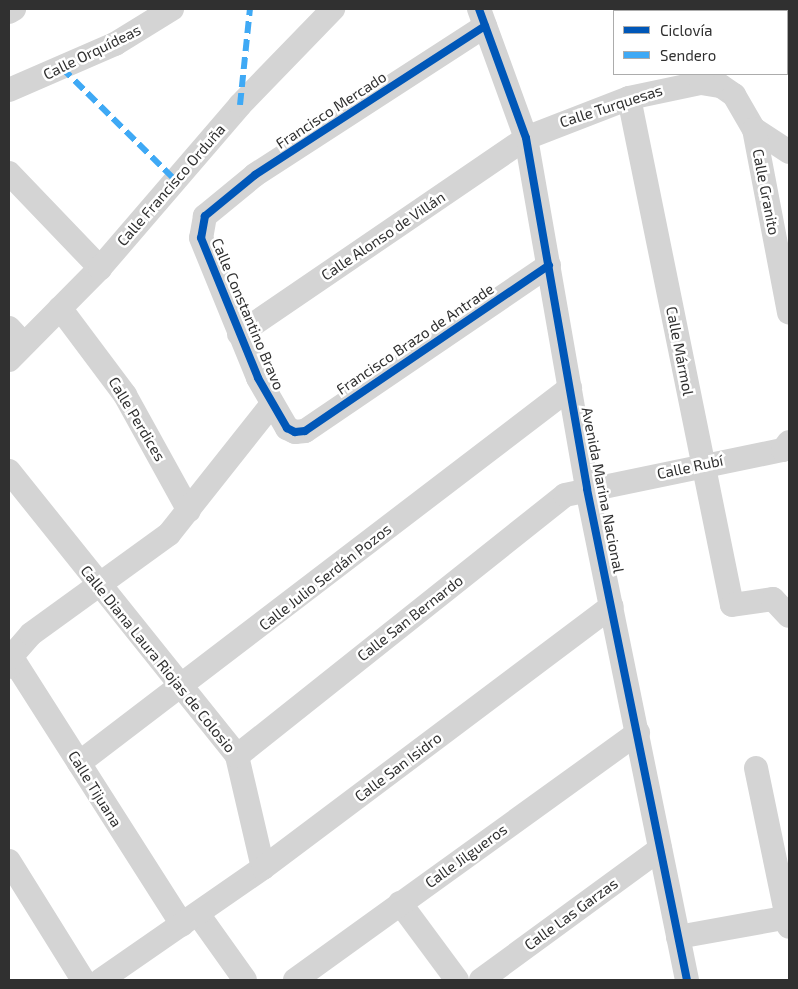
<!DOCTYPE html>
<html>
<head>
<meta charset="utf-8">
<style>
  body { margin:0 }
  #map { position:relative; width:798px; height:989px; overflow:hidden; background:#fff; font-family:"Exo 2",sans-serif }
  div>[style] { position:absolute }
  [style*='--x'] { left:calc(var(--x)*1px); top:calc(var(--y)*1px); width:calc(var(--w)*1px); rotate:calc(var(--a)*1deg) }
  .minor>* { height:24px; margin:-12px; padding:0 12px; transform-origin:12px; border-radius:12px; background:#d4d4d4 }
  .quiet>* { height:6px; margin-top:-3px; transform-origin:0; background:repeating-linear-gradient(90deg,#3fa9f5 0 12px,transparent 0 18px) }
  .cycleway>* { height:8px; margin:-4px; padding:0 4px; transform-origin:4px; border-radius:4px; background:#0057b8 }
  span { translate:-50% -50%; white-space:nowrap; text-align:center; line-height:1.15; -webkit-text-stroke:5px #fff; paint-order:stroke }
  .street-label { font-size:15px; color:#303030 }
  .frame { position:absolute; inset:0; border:10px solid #303030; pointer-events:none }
  .legend { position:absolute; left:613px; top:10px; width:175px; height:65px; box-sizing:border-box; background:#fff; border:1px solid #acacac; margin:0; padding:6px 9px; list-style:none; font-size:15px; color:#303030 }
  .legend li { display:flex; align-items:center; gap:10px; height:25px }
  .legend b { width:25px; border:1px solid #acacac }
</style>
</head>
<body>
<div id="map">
  <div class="minor">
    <div style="--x:479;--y:9;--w:137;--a:70"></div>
    <div style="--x:526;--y:138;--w:356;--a:80.1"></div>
    <div style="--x:587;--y:489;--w:501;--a:78.49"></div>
    <div style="--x:9;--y:12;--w:6;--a:-31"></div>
    <div style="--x:485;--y:26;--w:274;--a:147.1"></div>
    <div style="--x:255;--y:175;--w:65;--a:140.6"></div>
    <div style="--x:205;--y:216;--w:22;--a:100"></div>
    <div style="--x:201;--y:238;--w:151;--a:67.8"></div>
    <div style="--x:258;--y:378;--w:58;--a:59.9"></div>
    <div style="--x:287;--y:428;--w:9;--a:27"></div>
    <div style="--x:295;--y:432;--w:10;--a:-6"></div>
    <div style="--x:305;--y:431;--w:295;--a:-34.2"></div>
    <div style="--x:9;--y:90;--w:116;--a:-23.5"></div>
    <div style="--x:115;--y:44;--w:67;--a:-31.6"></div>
    <div style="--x:629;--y:98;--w:517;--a:78.52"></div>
    <div style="--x:732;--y:605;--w:41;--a:-8.3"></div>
    <div style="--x:773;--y:599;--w:23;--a:47"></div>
    <div style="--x:754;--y:129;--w:42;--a:33.3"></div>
    <div style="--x:9;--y:173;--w:132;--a:46.2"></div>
    <div style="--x:60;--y:308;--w:109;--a:53.2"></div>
    <div style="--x:125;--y:395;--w:132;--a:61.1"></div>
    <div style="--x:9;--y:328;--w:21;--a:47"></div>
    <div style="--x:239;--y:334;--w:348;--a:-34.3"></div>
    <div style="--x:526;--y:138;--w:110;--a:-21.2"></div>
    <div style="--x:629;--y:98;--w:74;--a:-11.8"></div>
    <div style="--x:701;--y:83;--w:20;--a:9"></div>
    <div style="--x:721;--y:86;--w:16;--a:35"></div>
    <div style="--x:734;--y:95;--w:39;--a:60"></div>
    <div style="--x:754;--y:129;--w:187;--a:79.2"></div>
    <div style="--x:9;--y:360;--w:129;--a:-45.3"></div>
    <div style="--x:100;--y:268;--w:215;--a:-49.3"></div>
    <div style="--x:240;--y:105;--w:134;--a:-45.9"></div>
    <div style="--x:9;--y:471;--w:365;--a:51.3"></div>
    <div style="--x:237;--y:756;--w:115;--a:76.9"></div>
    <div style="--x:9;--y:653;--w:322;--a:57.5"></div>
    <div style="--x:9;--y:667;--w:10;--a:-79"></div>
    <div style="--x:11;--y:657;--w:30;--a:-49"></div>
    <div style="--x:31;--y:634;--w:170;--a:-35.9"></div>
    <div style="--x:169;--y:534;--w:166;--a:-51.6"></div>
    <div style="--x:237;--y:756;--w:419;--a:-38.5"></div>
    <div style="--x:565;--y:495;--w:223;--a:-11.7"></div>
    <div style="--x:783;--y:450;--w:10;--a:-53"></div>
    <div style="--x:79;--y:763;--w:618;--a:-37.37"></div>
    <div style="--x:756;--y:768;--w:162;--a:78.3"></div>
    <div style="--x:9;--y:861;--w:140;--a:58.1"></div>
    <div style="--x:400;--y:903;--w:96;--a:53.5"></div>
    <div style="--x:198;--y:914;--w:81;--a:54.5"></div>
    <div style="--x:678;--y:937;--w:113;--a:-10.2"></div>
    <div style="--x:101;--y:980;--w:197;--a:-34.7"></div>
    <div style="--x:263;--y:868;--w:436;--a:-36.9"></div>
    <div style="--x:295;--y:980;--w:423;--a:-35.8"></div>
    <div style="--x:481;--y:980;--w:222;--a:-36.2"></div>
  </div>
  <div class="quiet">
    <div style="--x:62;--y:68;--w:159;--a:44.7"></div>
    <div style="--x:240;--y:105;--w:97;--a:-84.1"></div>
  </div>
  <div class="cycleway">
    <div style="--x:479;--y:9;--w:137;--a:70"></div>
    <div style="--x:526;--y:138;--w:356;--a:80.1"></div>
    <div style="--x:587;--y:489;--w:501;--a:78.49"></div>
    <div style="--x:485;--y:26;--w:274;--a:147.1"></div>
    <div style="--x:255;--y:175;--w:65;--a:140.6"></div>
    <div style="--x:205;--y:216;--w:22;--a:100"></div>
    <div style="--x:201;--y:238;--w:151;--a:67.8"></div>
    <div style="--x:258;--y:378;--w:58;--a:59.9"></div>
    <div style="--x:287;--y:428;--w:9;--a:27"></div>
    <div style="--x:295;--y:432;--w:10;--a:-6"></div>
    <div style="--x:305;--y:431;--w:295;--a:-34.2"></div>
  </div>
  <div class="street-label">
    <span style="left:92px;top:52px;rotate:-26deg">Calle Orquídeas</span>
    <span style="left:611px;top:106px;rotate:-18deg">Calle Turquesas</span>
    <span style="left:331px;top:110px;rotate:-33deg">Francisco Mercado</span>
    <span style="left:171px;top:185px;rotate:-49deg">Calle Francisco Orduña</span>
    <span style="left:766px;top:192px;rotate:79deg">Calle Granito</span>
    <span style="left:383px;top:236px;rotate:-34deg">Calle Alonso de Villán</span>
    <span style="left:248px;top:314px;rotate:67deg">Calle Constantino Bravo</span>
    <span style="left:415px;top:339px;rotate:-34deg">Francisco Brazo de Antrade</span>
    <span style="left:680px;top:351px;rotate:79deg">Calle Mármol</span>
    <span style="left:137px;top:419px;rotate:59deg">Calle Perdices</span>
    <span style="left:690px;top:467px;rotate:-12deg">Calle Rubí</span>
    <span style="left:603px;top:490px;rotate:79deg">Avenida Marina Nacional</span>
    <span style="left:325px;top:577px;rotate:-38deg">Calle Julio Serdán Pozos</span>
    <span style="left:410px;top:618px;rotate:-38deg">Calle San Bernardo</span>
    <span style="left:158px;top:659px;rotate:51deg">Calle Diana Laura Riojas de Colosio</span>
    <span style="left:398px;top:767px;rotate:-37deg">Calle San Isidro</span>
    <span style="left:95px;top:789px;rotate:58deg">Calle Tijuana</span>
    <span style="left:466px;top:856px;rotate:-36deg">Calle Jilgueros</span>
    <span style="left:571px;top:914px;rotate:-36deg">Calle Las Garzas</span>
  </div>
  <div class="frame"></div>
  <ul class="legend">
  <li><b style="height:6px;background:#0057b8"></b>Ciclovía</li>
  <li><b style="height:6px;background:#3fa9f5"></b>Sendero</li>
  </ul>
</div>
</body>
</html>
